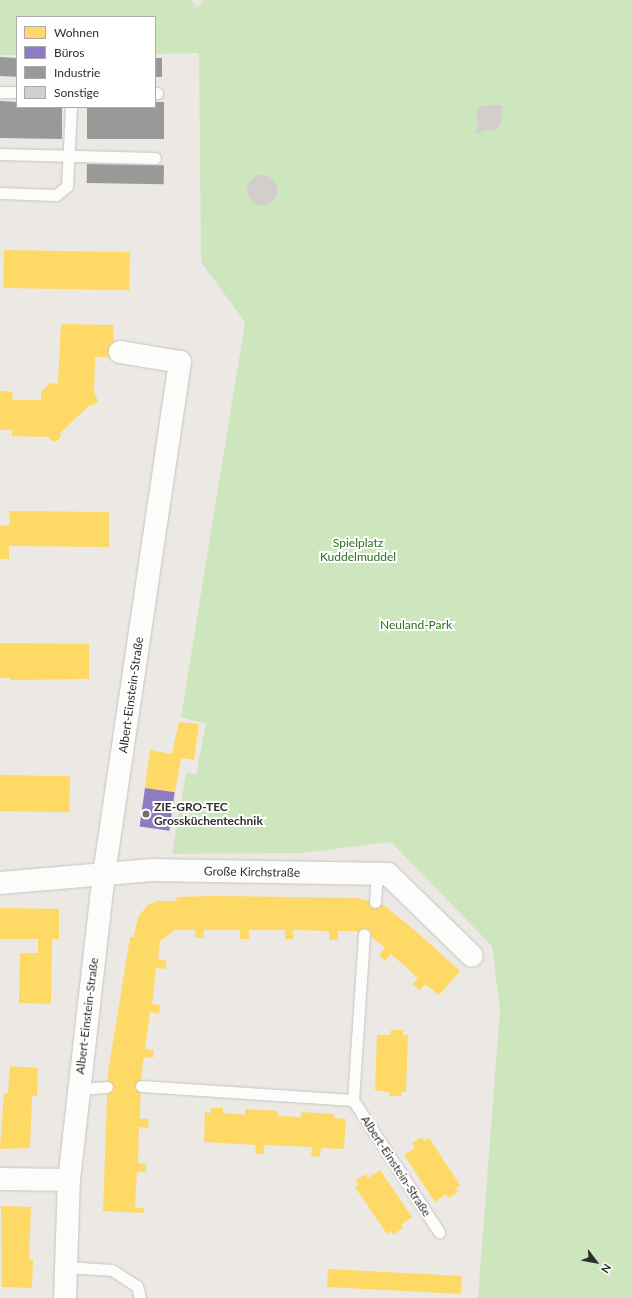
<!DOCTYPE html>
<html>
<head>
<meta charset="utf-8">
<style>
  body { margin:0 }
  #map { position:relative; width:632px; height:1298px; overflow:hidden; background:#ece8e4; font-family:Lato,sans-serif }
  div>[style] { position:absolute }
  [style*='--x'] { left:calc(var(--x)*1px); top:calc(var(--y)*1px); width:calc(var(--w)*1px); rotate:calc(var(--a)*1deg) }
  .green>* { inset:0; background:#cee6be }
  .homes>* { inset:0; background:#ffd966; transform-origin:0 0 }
  .offices>* { inset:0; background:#8e7cc3; transform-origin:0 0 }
  .industry>* { inset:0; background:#999; transform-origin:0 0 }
  .building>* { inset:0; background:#d1cecb }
  .round { border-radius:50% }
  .roads { filter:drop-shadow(0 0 1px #c5c4c5) drop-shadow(0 0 1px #c5c4c5) }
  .lane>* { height:11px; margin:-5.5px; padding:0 5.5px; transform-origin:5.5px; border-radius:5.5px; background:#fcfcfb }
  .street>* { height:22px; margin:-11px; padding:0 11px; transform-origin:11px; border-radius:11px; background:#fcfcfb }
  .dots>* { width:11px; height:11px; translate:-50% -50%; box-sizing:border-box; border:2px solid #fff; border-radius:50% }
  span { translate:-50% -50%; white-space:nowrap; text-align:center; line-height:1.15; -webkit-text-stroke:4px #fff; paint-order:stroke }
  .park-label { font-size:12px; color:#2c6e1b }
  .street-label { font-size:12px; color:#2e2e2e }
  .poi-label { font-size:12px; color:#2e2e2e; font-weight:700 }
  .left { translate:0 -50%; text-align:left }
  .legend { position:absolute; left:16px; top:16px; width:140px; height:92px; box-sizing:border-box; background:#fff; border:1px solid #ababab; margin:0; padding:5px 7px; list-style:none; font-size:12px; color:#2e2e2e }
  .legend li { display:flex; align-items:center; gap:8px; height:20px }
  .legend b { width:20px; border:1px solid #ababab }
  .north { position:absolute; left:576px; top:1242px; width:40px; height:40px; -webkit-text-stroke:3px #fff; paint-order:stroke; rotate:122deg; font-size:11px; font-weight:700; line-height:16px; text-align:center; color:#2e2e2e }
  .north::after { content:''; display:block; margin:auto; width:14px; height:18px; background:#2e2e2e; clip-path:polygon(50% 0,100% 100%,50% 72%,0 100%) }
</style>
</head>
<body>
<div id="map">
  <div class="green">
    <div style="clip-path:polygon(0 0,191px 0,197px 8px,204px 0,632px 0,632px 1298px,478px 1298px,500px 1010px,492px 946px,391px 842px,302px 853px,172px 854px,186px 773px,196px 774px,206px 724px,181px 717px,245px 322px,201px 262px,199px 53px,155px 54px,155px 17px,17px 17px,17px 55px,0 55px)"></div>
  </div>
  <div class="homes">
    <div style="left:4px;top:250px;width:126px;height:38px;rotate:1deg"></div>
    <div style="clip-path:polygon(61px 324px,113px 325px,114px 345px,109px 345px,109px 357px,95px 357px,94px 392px,98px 401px,94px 405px,90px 405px,60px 433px,61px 437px,57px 441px,52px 441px,48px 437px,12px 436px,12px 430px,0 430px,0 391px,13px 392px,12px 400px,41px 400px,41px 392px,50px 383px,58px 384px)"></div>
    <div style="clip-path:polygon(10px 511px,109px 512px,109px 547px,9px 546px,9px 559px,0 559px,0 525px,9px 526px)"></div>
    <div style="clip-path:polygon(0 643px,89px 644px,89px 679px,10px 680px,10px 678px,0 678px)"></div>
    <div style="clip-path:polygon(179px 722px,199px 724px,194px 760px,181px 758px,175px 792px,145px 788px,150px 750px,172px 754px)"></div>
    <div style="left:0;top:775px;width:70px;height:36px;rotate:1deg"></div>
    <div style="clip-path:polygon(211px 896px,356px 898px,375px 902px,385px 906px,419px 934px,460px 971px,439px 995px,425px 984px,420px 990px,412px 984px,418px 978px,391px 954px,385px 961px,379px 955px,385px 948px,372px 937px,356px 931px,338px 931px,338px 940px,329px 940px,329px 931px,293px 930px,293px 939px,285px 939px,285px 930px,249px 930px,249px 939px,240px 939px,240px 930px,204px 930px,204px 938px,195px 938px,195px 930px,175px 930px,160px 941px,158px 959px,167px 961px,165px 969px,156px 968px,152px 1004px,160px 1005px,159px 1014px,150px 1012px,145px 1049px,154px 1050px,153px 1058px,144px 1057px,141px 1075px,140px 1119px,149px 1119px,148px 1128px,139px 1127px,138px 1163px,146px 1164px,146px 1172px,137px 1172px,135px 1208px,144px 1208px,144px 1213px,103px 1211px,108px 1073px,130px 937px,134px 937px,138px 917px,148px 905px,158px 901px,176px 901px,177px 897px)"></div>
    <div style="clip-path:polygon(0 908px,59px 909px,59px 939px,52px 939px,51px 1004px,19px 1003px,20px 953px,38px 953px,38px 939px,0 939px)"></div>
    <div style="clip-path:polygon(391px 1030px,403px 1030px,403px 1035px,408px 1035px,406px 1092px,402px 1092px,401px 1096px,389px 1096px,389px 1092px,375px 1090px,377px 1035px,390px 1035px)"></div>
    <div style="clip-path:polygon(10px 1066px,38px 1068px,37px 1096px,32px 1096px,30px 1148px,0 1149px,4px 1093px,8px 1093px)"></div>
    <div style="clip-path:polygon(211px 1108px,223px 1108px,223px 1113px,245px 1115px,245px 1109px,278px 1111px,278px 1116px,301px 1117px,301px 1112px,334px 1114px,334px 1118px,346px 1119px,344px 1149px,321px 1148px,320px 1157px,311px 1156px,312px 1147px,264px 1145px,264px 1154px,255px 1154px,256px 1145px,204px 1142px,205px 1112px,211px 1113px)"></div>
    <div style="clip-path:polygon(422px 1137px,424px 1141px,429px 1138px,460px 1185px,456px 1188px,458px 1192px,449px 1198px,446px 1194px,435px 1202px,404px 1155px,415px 1148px,412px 1143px)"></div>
    <div style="clip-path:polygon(380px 1170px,412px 1217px,401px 1225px,403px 1228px,393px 1235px,391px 1231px,387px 1234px,355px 1187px,359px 1185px,356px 1180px,366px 1174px,368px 1178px)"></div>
    <div style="clip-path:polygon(1px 1206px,31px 1207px,29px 1259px,33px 1260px,32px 1288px,2px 1287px)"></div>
    <div style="left:328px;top:1269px;width:134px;height:18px;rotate:3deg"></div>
  </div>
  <div class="offices">
    <div style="left:145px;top:788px;width:30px;height:39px;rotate:8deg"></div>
  </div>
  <div class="industry">
    <div style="left:0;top:57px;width:17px;height:19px;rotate:3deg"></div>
    <div style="left:155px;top:58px;width:7px;height:19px"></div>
    <div style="clip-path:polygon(0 101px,17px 102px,17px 107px,62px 107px,62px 139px,0 138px)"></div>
    <div style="clip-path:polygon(155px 102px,164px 102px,164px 139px,87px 139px,87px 107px,155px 107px)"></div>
    <div style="left:87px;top:164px;width:77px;height:19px;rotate:1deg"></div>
  </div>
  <div class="building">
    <div style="clip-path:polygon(502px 105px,501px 124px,495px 131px,490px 129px,475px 134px,478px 121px,476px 112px,480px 106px)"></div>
    <div class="round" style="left:247px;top:175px;width:30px;height:30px"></div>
  </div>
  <div class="roads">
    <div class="lane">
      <div style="--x:0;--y:92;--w:17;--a:0"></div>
      <div style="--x:155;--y:93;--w:2;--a:0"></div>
      <div style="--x:0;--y:154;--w:155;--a:1.5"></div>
      <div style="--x:0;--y:193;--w:56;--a:2"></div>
      <div style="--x:56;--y:195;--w:14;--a:-39"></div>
      <div style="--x:67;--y:186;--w:79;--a:-87.1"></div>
      <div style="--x:375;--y:902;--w:29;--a:-86"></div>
      <div style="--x:141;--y:1086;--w:212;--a:3.8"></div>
      <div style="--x:353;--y:1100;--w:166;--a:-86.2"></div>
      <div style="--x:78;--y:1089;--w:29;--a:-4"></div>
      <div style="--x:353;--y:1100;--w:158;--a:56.9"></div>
      <div style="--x:66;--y:1267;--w:46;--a:3.7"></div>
      <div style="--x:112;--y:1270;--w:30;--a:33"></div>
      <div style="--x:137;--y:1286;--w:12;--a:76"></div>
    </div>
    <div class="street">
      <div style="--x:0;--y:883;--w:153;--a:-4.9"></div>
      <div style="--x:152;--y:870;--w:236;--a:1"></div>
      <div style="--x:388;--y:874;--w:117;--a:44.3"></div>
      <div style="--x:0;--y:1179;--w:69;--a:0.8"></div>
      <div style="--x:65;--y:1298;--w:118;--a:-88.1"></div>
      <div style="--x:69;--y:1180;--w:308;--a:-83.5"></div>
      <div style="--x:104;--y:874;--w:518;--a:-81.56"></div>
      <div style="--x:180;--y:362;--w:61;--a:-170.5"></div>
    </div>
  </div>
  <div class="dots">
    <div style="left:146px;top:814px;background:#706f6e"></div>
  </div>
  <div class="park-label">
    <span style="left:358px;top:550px">Spielplatz<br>Kuddelmuddel</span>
    <span style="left:416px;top:625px">Neuland-Park</span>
  </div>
  <div class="street-label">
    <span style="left:131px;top:695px;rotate:-82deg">Albert-Einstein-Straße</span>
    <span style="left:252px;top:872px;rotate:1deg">Große Kirchstraße</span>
    <span style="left:87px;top:1016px;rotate:-83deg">Albert-Einstein-Straße</span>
    <span style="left:396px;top:1166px;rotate:57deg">Albert-Einstein-Straße</span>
  </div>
  <div class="poi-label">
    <span class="left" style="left:154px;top:814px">ZIE-GRO-TEC<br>Grossküchentechnik</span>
  </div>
  <ul class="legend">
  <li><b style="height:11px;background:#ffd966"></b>Wohnen</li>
  <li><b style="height:11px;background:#8e7cc3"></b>Büros</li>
  <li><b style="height:11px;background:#999"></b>Industrie</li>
  <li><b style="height:11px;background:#d1cecb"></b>Sonstige</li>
  </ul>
  <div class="north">N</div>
</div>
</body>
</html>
